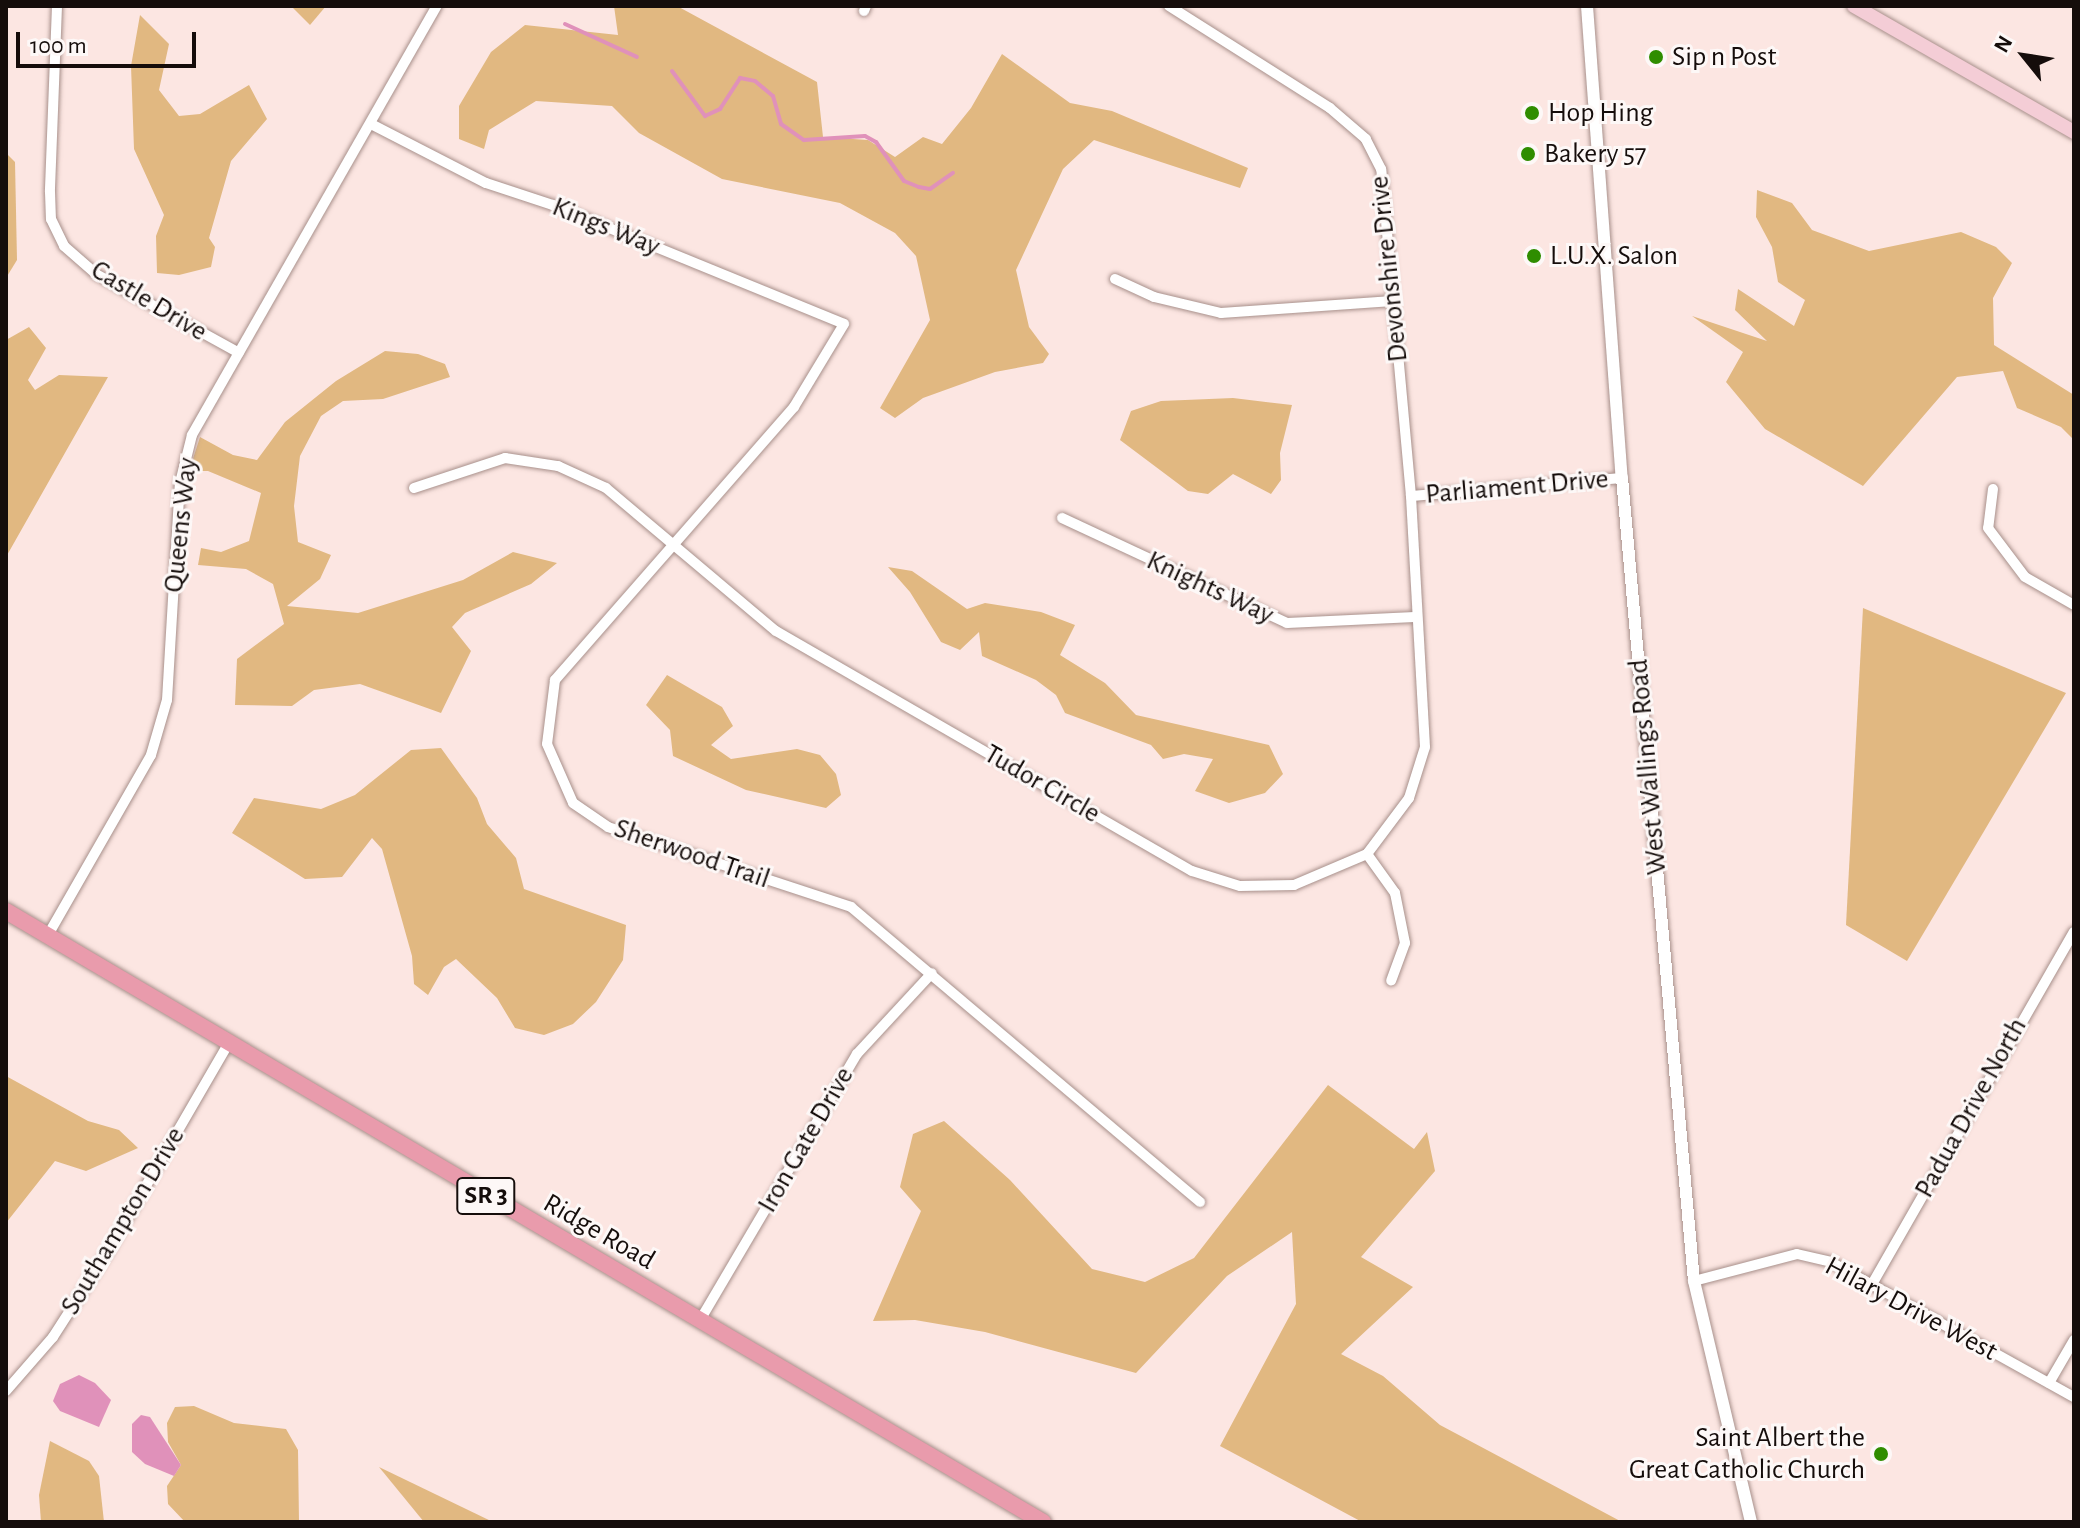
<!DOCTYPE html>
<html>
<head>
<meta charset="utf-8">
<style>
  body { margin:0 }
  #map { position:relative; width:2080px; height:1528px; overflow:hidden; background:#fce6e2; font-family:"Alegreya Sans",sans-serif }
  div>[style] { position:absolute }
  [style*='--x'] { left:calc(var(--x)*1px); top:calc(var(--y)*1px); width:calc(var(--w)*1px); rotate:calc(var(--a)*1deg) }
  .green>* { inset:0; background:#e1b881 }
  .water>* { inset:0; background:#e091ba }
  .stream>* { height:4px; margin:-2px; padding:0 2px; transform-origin:2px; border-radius:2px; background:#e091ba }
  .roads { filter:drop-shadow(0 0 2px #a8908b) drop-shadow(0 0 2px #a8908b) }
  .minor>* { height:10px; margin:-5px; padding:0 5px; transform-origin:5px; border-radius:5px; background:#fff }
  .tertiary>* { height:12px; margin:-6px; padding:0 6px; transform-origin:6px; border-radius:6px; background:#fff }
  .secondary>* { height:14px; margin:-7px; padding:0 7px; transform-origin:7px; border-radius:7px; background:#f4cdd6 }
  .primary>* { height:16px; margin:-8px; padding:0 8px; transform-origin:8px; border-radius:8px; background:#e99bac }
  .dots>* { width:22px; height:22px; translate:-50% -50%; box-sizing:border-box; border:4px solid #fdf8f7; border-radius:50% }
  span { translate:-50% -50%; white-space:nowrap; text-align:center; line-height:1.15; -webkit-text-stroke:6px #fdf8f7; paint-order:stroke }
  .shield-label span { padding:2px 6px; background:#fdf8f7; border:2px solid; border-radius:6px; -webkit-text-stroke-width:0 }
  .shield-label { font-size:26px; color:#150d0b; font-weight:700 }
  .poi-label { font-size:28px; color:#150d0b }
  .left { translate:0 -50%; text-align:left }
  .right { translate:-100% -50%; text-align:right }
  .street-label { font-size:28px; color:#150d0b }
  .frame { position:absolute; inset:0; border:8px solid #150d0b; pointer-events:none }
  .north { position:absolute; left:1984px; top:16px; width:80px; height:80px; -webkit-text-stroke:6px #fdf8f7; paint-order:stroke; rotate:300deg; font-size:22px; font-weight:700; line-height:32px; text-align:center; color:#150d0b }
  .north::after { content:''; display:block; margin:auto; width:28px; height:36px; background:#150d0b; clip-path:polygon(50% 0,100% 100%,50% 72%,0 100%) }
  .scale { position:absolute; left:16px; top:32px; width:180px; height:36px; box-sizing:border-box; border:4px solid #150d0b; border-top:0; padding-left:10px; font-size:24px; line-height:28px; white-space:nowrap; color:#150d0b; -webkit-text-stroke:6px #fdf8f7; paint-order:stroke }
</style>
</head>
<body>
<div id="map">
  <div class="green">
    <div style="clip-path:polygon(291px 6px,326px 6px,310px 25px)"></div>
    <div style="clip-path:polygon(614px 6px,677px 6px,817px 82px,823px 137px,868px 140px,895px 157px,923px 137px,942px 144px,971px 108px,1002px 54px,1070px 103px,1112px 111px,1248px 168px,1240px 188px,1094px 140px,1063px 169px,1016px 270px,1029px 327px,1049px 354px,1043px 363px,995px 372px,923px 398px,895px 418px,880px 408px,930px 320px,916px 256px,895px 233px,840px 203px,722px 179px,639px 133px,612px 106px,536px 101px,489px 130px,484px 149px,459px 139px,459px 106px,491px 52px,525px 25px,618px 35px)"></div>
    <div style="clip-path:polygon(140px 15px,169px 44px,159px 90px,179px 116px,200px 114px,249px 85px,267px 119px,231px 161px,209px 238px,215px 247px,211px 267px,179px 275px,157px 273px,156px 236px,164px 215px,134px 149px,131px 66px)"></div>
    <div style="clip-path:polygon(6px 153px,15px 162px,17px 260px,6px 278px)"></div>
    <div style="clip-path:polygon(1757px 190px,1792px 203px,1812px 230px,1869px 251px,1961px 232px,1996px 247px,2012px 263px,1993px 298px,1994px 345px,2074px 395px,2074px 440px,2061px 427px,2017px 408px,2003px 371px,1957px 377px,1863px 486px,1765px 429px,1726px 382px,1743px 352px,1692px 316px,1767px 341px,1735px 310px,1738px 289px,1794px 326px,1805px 300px,1778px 282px,1772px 247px,1756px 217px)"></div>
    <div style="clip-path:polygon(29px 327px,46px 348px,28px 380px,35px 390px,59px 375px,108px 377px,6px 557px,6px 340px)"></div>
    <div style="clip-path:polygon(385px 351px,418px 354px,445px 364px,450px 377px,383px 399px,343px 401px,321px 416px,300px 456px,294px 506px,298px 542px,331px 555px,320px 579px,287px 606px,358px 613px,463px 580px,513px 552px,557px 563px,531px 584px,465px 613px,452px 627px,471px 651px,441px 713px,360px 684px,314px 690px,292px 706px,235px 705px,237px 659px,284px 624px,273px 584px,246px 569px,198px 565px,201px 548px,221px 552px,249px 541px,261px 493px,208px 471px,189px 471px,200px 437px,233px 455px,257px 460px,285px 422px,336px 381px)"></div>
    <div style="clip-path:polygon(1233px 398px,1292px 405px,1280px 453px,1281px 480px,1271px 494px,1233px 474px,1208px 494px,1188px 491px,1120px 440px,1131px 411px,1161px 401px)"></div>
    <div style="clip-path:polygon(888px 567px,912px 571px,967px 609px,985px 603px,1041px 612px,1075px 625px,1060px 655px,1105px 683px,1136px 715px,1269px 745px,1283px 774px,1265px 793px,1229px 803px,1195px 791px,1213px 759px,1184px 754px,1163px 759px,1151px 745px,1065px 713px,1056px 695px,1036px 680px,982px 656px,979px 632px,960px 650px,941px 642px,910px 592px)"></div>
    <div style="clip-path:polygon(1863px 608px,2066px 693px,1907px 961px,1846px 925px)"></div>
    <div style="clip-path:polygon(667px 675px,722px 707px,733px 726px,711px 745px,731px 759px,797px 749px,820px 755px,836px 774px,841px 795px,826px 808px,746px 790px,673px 756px,670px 730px,646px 705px)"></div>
    <div style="clip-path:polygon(441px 748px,477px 798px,487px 824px,516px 858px,524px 889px,626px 925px,623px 960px,596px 1002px,573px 1024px,544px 1035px,515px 1028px,497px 998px,456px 959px,444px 967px,428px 995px,414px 984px,412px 956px,382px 849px,372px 838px,342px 877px,305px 879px,232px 833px,254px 798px,321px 809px,355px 795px,411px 750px)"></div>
    <div style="clip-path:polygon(6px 1076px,88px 1121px,119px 1130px,138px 1148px,86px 1171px,55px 1161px,6px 1223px)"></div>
    <div style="clip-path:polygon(1328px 1085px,1414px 1149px,1427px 1132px,1435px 1171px,1361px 1257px,1413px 1287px,1341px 1354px,1383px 1376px,1440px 1425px,1622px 1522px,1362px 1522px,1220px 1446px,1296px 1304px,1292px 1232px,1227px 1276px,1136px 1373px,985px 1332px,915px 1320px,873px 1321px,921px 1211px,900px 1187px,913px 1134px,944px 1121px,1010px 1180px,1092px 1269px,1145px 1282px,1194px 1258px)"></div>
    <div style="clip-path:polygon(194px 1406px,234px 1423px,286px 1429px,298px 1450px,299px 1522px,185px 1522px,168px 1504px,167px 1486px,181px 1465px,168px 1442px,167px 1423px,175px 1407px)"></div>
    <div style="clip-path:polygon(50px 1441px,89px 1461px,99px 1476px,104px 1522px,41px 1522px,39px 1495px)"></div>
    <div style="clip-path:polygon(379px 1467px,493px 1522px,424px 1522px)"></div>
  </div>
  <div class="water">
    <div style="clip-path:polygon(79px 1375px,95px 1383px,111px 1400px,99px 1427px,60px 1411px,53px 1401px,60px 1384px)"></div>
    <div style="clip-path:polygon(141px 1415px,150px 1417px,181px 1465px,174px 1476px,145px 1464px,132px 1452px,132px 1424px)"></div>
  </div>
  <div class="stream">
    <div style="--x:565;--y:24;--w:79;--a:24.6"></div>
    <div style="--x:672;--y:71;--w:56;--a:53.7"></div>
    <div style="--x:705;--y:116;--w:17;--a:-25"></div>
    <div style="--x:720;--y:109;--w:37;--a:-57"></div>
    <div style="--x:740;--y:78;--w:15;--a:11"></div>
    <div style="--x:755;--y:81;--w:23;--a:40"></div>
    <div style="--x:773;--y:96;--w:29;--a:74"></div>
    <div style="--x:781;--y:124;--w:28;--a:35"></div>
    <div style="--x:804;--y:140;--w:61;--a:-3.8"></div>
    <div style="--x:865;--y:136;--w:13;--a:29"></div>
    <div style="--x:876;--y:142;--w:48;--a:54.3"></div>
    <div style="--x:904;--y:181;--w:16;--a:22"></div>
    <div style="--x:919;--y:187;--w:11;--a:10"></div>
    <div style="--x:930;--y:189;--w:28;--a:-35"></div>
  </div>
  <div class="roads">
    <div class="minor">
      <div style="--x:57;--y:6;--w:186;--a:92.2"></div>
      <div style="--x:50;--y:192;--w:27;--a:88"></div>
      <div style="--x:51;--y:219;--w:30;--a:64"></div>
      <div style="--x:64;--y:246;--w:43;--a:41.2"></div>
      <div style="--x:96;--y:274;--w:163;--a:28.9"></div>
      <div style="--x:864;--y:11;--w:5;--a:-68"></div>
      <div style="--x:371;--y:124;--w:129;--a:27.2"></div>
      <div style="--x:486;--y:183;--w:71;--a:18.2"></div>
      <div style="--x:553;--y:205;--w:314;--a:22.2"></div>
      <div style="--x:844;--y:324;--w:97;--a:121.1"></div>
      <div style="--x:794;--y:407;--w:363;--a:131.2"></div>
      <div style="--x:555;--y:680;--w:64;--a:97.1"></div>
      <div style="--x:547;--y:744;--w:64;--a:66.2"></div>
      <div style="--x:573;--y:803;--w:42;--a:34.4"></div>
      <div style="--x:608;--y:827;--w:256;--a:18.2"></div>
      <div style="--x:851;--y:907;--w:457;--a:40.2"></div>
      <div style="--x:1115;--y:279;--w:43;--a:24.8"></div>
      <div style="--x:1154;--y:297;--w:69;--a:13.4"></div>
      <div style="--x:1221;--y:313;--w:172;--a:-4"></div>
      <div style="--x:414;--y:488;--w:96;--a:-18.2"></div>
      <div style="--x:505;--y:458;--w:54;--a:8.6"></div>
      <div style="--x:558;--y:466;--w:53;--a:24.6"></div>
      <div style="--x:606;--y:488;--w:222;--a:40.1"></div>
      <div style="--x:776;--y:631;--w:480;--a:30"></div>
      <div style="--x:1192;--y:871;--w:50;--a:17.4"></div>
      <div style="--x:1240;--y:886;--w:54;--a:-1.1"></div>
      <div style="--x:1294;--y:885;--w:79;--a:-23"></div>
      <div style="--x:1367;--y:854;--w:70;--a:-53.1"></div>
      <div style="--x:1409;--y:798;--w:53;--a:-72.6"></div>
      <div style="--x:1425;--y:747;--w:251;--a:-93.2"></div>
      <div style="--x:1411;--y:496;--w:328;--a:-95.2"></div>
      <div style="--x:1381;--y:169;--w:34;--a:-117"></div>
      <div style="--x:1366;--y:139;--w:48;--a:-139.3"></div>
      <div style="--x:1330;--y:108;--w:191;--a:-147.6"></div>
      <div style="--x:1993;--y:489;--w:39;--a:97"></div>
      <div style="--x:1988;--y:528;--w:61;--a:52.9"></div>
      <div style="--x:2025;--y:577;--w:56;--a:29.7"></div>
      <div style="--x:1411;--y:496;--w:212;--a:-4.9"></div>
      <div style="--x:1062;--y:518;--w:248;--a:25"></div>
      <div style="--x:1287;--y:623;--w:128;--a:-2.7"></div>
      <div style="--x:1367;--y:854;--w:48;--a:54.3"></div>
      <div style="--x:1395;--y:893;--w:51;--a:78.7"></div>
      <div style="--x:1405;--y:943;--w:40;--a:110.2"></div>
      <div style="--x:48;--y:935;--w:207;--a:-60.2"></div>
      <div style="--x:151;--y:755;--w:57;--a:-73.8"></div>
      <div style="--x:167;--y:700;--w:217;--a:-86.6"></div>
      <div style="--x:180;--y:483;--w:49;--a:-76"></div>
      <div style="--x:192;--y:435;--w:494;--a:-60.3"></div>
      <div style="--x:1694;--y:1281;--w:106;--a:-14.7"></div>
      <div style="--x:1797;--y:1254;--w:35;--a:13"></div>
      <div style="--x:1831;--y:1262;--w:278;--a:29.1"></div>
      <div style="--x:1871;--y:1286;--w:408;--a:-60.2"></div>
      <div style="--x:699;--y:1322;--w:311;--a:-59.5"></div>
      <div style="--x:857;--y:1054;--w:110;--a:-47.2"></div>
      <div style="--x:2049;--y:1383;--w:50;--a:-59.8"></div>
      <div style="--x:6;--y:1391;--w:72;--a:-49"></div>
      <div style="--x:53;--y:1337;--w:100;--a:-57.3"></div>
      <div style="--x:107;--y:1253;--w:241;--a:-59.9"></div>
    </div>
    <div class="tertiary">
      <div style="--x:1587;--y:6;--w:473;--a:85.8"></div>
      <div style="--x:1622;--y:478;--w:806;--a:84.88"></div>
      <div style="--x:1694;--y:1281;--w:248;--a:76.7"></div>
    </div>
    <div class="secondary">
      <div style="--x:1854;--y:6;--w:254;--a:29.8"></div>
    </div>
    <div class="primary">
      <div style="--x:6;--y:911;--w:1204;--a:30.51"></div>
    </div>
  </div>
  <div class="dots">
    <div style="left:1656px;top:57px;background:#2f8d00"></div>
    <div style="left:1532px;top:113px;background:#2f8d00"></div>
    <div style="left:1528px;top:154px;background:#2f8d00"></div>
    <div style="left:1534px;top:256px;background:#2f8d00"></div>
    <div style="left:1881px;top:1454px;background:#2f8d00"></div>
  </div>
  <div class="shield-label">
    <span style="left:486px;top:1196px">SR 3</span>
  </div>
  <div class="poi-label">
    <span class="left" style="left:1672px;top:57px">Sip n Post</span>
    <span class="left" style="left:1548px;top:113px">Hop Hing</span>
    <span class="left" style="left:1544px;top:154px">Bakery 57</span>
    <span class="left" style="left:1550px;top:256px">L.U.X. Salon</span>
    <span class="right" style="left:1865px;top:1454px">Saint Albert the<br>Great Catholic Church</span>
  </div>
  <div class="street-label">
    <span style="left:606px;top:227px;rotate:22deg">Kings Way</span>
    <span style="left:1389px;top:269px;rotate:-96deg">Devonshire Drive</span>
    <span style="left:149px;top:301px;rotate:31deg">Castle Drive</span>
    <span style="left:1517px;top:487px;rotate:-5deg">Parliament Drive</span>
    <span style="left:181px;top:525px;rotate:-84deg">Queens Way</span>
    <span style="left:1210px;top:588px;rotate:25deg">Knights Way</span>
    <span style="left:1648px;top:767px;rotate:-95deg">West Wallings Road</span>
    <span style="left:1042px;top:784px;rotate:30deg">Tudor Circle</span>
    <span style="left:692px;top:854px;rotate:19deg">Sherwood Trail</span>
    <span style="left:1971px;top:1108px;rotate:-61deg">Padua Drive North</span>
    <span style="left:806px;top:1140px;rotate:-60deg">Iron Gate Drive</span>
    <span style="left:123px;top:1221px;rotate:-59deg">Southampton Drive</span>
    <span style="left:599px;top:1232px;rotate:30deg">Ridge Road</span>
    <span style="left:1911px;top:1309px;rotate:28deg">Hilary Drive West</span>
  </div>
  <div class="frame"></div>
  <div class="north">N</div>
  <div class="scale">100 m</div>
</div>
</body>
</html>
